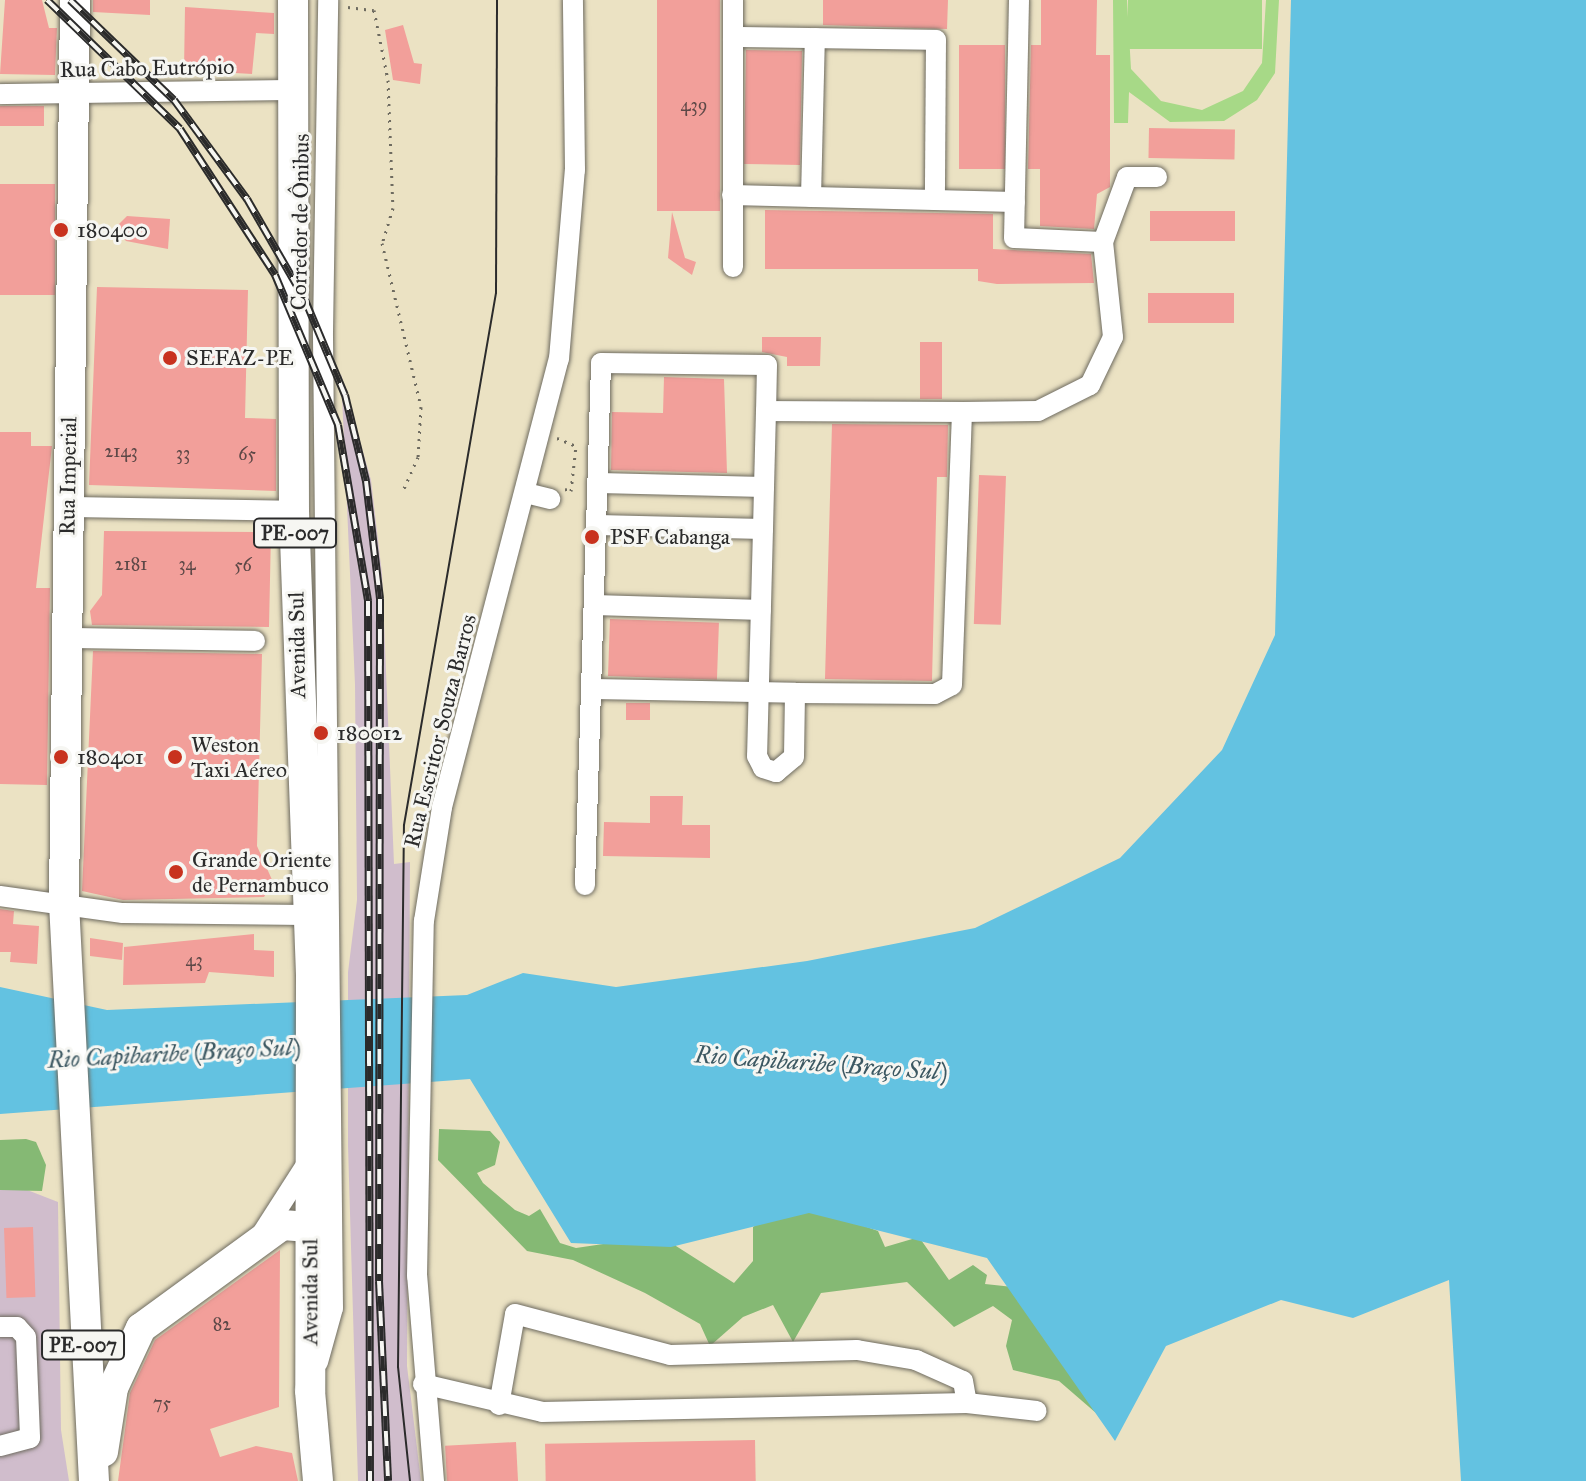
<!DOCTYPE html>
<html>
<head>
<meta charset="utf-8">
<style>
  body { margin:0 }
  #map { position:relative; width:1586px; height:1481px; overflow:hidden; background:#ebe2c3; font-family:"IM FELL Great Primer",serif }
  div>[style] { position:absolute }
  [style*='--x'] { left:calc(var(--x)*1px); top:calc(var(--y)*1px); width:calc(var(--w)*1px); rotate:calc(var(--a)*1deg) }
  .industrial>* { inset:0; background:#d0bdcc }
  .green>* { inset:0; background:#a7d987; transform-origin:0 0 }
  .forest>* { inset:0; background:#85b974 }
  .water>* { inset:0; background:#63c2e1 }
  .building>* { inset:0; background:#f29f9a; transform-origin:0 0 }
  .path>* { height:3px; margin-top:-1.5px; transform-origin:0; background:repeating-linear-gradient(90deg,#6e6b60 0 2px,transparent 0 8px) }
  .roads { filter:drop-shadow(0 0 2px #6e6b60) drop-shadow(0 0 2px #6e6b60) }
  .minor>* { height:20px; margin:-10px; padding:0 10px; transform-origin:10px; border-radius:10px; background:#fff }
  .highway>* { height:30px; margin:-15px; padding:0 15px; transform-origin:15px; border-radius:15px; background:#fff }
  .tram>* { height:2px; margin:-1px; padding:0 1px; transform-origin:1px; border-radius:1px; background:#2b2b2b }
  .rail>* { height:8px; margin-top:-4px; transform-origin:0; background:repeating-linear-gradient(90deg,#f6f6f2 0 15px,#2b2b2b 0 30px); box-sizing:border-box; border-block:2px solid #2b2b2b }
  .dots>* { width:22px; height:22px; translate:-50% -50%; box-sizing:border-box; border:4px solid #f6f6f2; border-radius:50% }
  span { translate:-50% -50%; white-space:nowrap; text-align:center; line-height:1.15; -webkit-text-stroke:6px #f6f6f2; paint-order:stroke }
  .number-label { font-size:18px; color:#5d4847 }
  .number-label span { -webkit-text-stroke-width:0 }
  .shield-label span { padding:2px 6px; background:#f6f6f2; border:2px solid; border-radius:6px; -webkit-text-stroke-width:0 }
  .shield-label { font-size:20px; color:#2b2b2b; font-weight:700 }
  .street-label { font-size:22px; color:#2b2b2b }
  .poi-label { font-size:22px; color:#2b2b2b }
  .left { translate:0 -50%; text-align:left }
  .water-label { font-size:24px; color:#3c5862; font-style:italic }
</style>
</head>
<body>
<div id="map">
  <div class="industrial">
    <div style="clip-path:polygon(341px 374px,371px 480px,382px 574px,394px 864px,410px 862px,407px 1366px,421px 1481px,358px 1481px,348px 1146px,348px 972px,357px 900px,355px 684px)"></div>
    <div style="clip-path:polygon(22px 1188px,58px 1202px,61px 1430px,69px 1481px,0 1481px,0 1190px)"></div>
  </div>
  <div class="green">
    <div style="clip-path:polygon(1113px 0,1127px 0,1131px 69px,1161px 101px,1202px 110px,1243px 91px,1262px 63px,1266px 0,1279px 0,1275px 73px,1257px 100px,1224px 121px,1170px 122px,1129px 92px,1128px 123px,1114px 123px)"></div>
    <div style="left:1128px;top:0;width:134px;height:49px"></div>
  </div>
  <div class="forest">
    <div style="clip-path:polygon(439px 1129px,490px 1131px,500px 1142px,495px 1165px,477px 1173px,483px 1183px,515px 1210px,529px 1216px,540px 1209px,560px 1243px,576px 1248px,671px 1234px,676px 1246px,734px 1283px,753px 1261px,753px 1227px,792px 1200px,878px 1231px,885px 1247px,919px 1237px,949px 1280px,973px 1265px,987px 1275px,985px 1284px,1013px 1287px,1096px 1413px,1059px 1381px,1013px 1370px,1006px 1346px,1012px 1320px,993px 1306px,954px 1327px,907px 1282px,821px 1293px,793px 1342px,773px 1305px,743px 1317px,710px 1346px,700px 1324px,645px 1293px,573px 1260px,527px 1251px,438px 1160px)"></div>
    <div style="clip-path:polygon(26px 1139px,36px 1142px,46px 1165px,42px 1191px,0 1190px,0 1140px)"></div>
  </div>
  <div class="water">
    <div style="clip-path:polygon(1291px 0,1586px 0,1586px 1481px,1461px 1481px,1449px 1280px,1353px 1318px,1281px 1300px,1166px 1346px,1115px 1441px,987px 1258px,809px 1213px,671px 1247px,571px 1243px,470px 1079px,0 1114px,0 987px,107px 1010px,467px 995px,523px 973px,616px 987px,807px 961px,975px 928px,1120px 858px,1222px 750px,1275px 635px)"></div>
  </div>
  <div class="building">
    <div style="clip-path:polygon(5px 0,42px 0,49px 28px,57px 28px,55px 75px,0 74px)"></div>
    <div style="clip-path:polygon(93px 0,150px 0,150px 15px,93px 12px)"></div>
    <div style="left:657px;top:0;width:63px;height:211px"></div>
    <div style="clip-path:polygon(823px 0,948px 0,947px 29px,823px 25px)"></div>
    <div style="clip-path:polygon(1041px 0,1097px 0,1096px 55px,1110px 55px,1110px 187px,1097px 194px,1094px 229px,1040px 226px,1040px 169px,1028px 169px,1031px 45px,1041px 45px)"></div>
    <div style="clip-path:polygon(185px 7px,274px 13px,274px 34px,256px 33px,252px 74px,184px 70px)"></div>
    <div style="clip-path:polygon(403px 25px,414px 63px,422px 64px,420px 84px,393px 80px,385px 30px)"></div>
    <div style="left:959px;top:45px;width:46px;height:124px"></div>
    <div style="left:746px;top:50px;width:56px;height:114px;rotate:1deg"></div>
    <div style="left:44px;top:106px;width:20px;height:44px;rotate:90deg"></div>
    <div style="left:1149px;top:128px;width:86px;height:30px;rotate:1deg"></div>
    <div style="left:0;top:184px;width:55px;height:111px"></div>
    <div style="clip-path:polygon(765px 210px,993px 214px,993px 249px,1091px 254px,1094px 283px,997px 284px,978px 281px,978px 269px,765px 269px)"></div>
    <div style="left:1150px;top:211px;width:85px;height:30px"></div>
    <div style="clip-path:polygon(672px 212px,685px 258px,696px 262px,692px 275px,668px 258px)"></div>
    <div style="clip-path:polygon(127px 216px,170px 219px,168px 249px,126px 241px,115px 228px)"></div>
    <div style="clip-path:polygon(97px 287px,248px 290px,245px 418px,276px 419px,276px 491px,89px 485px)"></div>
    <div style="left:1148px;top:293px;width:86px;height:30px"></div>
    <div style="clip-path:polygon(762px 337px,821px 337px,820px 366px,787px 366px,787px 357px,762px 352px)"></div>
    <div style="left:920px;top:342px;width:22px;height:57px"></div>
    <div style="clip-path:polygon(664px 377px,724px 379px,727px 473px,611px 470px,612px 412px,663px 413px)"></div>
    <div style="clip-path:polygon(832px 424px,948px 425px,947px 477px,937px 477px,932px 681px,825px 679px)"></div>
    <div style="clip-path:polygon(0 432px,31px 432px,31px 446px,52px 446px,36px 588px,50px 588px,47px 785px,0 784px)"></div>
    <div style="left:979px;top:475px;width:27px;height:149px;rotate:2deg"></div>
    <div style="clip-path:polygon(104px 531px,271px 532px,269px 627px,92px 625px,90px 611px,102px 595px)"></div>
    <div style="left:610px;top:619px;width:109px;height:57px;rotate:2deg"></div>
    <div style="clip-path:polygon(93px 651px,262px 654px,257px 846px,273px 882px,264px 897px,123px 900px,82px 891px)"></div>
    <div style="left:626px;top:703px;width:24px;height:17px"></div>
    <div style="clip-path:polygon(650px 796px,683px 796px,682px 825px,710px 825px,710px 858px,603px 856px,604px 822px,650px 823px)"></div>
    <div style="clip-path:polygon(0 909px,14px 911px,13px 924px,39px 926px,37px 964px,10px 962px,11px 952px,0 952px)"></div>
    <div style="clip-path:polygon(254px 934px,254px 950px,274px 951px,274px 977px,209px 972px,205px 983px,123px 985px,124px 947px)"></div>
    <div style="clip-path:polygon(90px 938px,123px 943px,122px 960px,90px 956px)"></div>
    <div style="left:33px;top:1227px;width:70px;height:29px;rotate:88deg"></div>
    <div style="clip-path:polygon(280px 1250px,279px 1407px,210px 1429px,220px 1457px,256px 1446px,292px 1453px,298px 1481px,118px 1481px,130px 1393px,155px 1340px)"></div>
    <div style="left:755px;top:1440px;width:41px;height:210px;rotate:89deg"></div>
    <div style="left:516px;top:1442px;width:39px;height:71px;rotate:87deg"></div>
  </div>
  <div class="path">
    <div style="--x:348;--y:7;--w:26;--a:7"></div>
    <div style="--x:374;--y:10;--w:71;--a:78.7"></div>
    <div style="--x:388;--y:80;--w:128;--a:87.8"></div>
    <div style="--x:393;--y:208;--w:37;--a:107"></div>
    <div style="--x:382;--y:243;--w:169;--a:76.6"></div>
    <div style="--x:421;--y:407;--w:50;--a:93.4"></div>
    <div style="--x:418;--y:457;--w:39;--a:114"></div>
    <div style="--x:557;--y:438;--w:21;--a:23"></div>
    <div style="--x:565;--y:489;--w:6;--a:18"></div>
    <div style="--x:571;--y:491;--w:45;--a:-83.7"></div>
  </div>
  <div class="roads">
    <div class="minor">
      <div style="--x:1019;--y:0;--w:238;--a:91.2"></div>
      <div style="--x:1014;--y:238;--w:89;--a:2.6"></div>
      <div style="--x:733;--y:37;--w:203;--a:0.8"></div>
      <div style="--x:936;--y:40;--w:160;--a:90.4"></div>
      <div style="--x:0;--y:94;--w:295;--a:-0.8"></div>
      <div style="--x:732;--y:195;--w:283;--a:1.4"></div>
      <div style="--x:811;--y:197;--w:159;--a:-88.6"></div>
      <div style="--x:733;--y:267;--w:267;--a:-90"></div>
      <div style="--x:962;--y:412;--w:76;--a:-0.8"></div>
      <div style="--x:1038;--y:411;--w:58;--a:-26.6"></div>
      <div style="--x:1090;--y:385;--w:53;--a:-64.4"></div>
      <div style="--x:1113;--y:337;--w:96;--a:-96"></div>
      <div style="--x:1103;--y:242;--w:69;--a:-69.7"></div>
      <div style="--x:1127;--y:177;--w:30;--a:0"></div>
      <div style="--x:526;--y:493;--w:25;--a:14"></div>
      <div style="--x:68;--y:507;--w:226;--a:1"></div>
      <div style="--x:598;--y:525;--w:165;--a:1.4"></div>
      <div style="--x:763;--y:529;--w:227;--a:91.5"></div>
      <div style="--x:757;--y:756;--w:13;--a:63"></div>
      <div style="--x:763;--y:768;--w:14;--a:17"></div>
      <div style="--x:776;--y:772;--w:23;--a:-40"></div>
      <div style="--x:794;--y:757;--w:64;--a:-89.1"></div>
      <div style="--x:795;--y:693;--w:140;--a:0.4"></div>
      <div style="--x:935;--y:694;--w:19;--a:-28"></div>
      <div style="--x:952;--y:685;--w:273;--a:-87.9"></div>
      <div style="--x:962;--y:412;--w:196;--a:-179.7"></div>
      <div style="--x:766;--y:411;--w:76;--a:91.5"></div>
      <div style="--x:764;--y:487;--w:165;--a:-178.6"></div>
      <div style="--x:763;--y:529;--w:42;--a:-88.6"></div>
      <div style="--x:596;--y:605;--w:165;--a:1.7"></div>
      <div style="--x:67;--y:638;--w:188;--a:0.9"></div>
      <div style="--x:594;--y:689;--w:201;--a:1.1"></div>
      <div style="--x:585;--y:885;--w:522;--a:-88.24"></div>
      <div style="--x:601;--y:363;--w:166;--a:0.7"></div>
      <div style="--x:767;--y:365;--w:46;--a:91.2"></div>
      <div style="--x:0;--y:896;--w:124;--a:7.9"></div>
      <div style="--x:123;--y:913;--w:182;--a:0.6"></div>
      <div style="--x:263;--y:1232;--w:83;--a:-57.3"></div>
      <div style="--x:0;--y:1327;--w:17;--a:0"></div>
      <div style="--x:17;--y:1327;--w:13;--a:48"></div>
      <div style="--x:26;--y:1337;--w:101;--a:87.7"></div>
      <div style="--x:30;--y:1438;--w:31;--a:165"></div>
      <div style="--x:318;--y:1362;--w:56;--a:-74.5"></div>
      <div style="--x:333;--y:1308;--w:976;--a:-90.59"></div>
      <div style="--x:323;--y:332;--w:332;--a:-89.1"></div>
      <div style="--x:423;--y:1384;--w:122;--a:13.2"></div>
      <div style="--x:542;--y:1412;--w:425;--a:-1.2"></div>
      <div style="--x:967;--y:1403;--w:70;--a:6.5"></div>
      <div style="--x:499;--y:1405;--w:92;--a:-80"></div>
      <div style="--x:515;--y:1314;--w:160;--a:14.8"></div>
      <div style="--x:670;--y:1355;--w:187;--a:-1.5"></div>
      <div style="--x:857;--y:1350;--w:60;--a:9.6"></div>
      <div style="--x:916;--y:1360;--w:51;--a:24.1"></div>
      <div style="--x:963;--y:1381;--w:22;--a:80"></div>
      <div style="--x:434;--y:1481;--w:206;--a:-94.7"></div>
      <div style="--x:417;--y:1276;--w:355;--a:-88.9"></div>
      <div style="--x:424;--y:921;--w:115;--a:-81"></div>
      <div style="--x:442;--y:807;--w:463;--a:-75.4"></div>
      <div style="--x:559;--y:359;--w:190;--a:-85.2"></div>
      <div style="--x:575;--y:170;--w:170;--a:-90.7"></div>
    </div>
    <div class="highway">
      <div style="--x:75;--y:0;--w:903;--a:90.7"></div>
      <div style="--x:64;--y:903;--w:579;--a:87.03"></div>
      <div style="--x:293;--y:0;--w:511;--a:89.89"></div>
      <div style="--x:294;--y:511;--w:465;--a:87.9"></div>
      <div style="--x:311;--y:976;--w:415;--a:90.1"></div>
      <div style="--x:310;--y:1391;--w:90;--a:84.9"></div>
      <div style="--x:103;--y:1452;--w:65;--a:-81.1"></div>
      <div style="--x:113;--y:1388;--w:66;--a:-65"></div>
      <div style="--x:141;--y:1328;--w:175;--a:-36.1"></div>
      <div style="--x:282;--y:1225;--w:28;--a:4"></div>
    </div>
  </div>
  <div class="tram">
    <div style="--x:410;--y:1481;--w:115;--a:-96"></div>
    <div style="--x:398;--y:1367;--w:542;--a:-89.37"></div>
    <div style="--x:404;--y:825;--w:540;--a:-80.19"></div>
    <div style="--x:496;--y:293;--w:293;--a:-89.8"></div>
  </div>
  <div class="rail">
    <div style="--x:47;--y:0;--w:185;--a:44.1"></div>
    <div style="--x:180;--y:129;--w:174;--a:56.9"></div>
    <div style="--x:275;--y:275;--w:163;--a:67.2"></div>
    <div style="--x:338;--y:425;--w:179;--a:80.3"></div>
    <div style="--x:368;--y:601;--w:880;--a:89.87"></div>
    <div style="--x:70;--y:0;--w:144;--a:43.9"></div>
    <div style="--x:174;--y:100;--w:123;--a:53.6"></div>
    <div style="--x:247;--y:199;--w:116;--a:60.1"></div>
    <div style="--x:305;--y:300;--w:103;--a:67.2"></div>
    <div style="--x:345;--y:395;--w:89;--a:76.3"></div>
    <div style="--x:366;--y:481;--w:119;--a:83.2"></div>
    <div style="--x:380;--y:599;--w:682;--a:90.08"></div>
    <div style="--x:379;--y:1281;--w:200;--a:87.4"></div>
  </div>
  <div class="dots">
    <div style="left:61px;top:230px;background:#c8321e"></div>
    <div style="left:170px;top:358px;background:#c8321e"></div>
    <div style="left:592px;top:537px;background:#c8321e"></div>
    <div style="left:321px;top:733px;background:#c8321e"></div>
    <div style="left:61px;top:757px;background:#c8321e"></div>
    <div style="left:175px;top:757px;background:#c8321e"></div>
    <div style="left:176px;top:872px;background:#c8321e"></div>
  </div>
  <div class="number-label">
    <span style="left:694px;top:105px">439</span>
    <span style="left:121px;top:451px">2143</span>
    <span style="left:183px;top:453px">33</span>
    <span style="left:247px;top:454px">65</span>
    <span style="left:131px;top:564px">2181</span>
    <span style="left:187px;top:564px">34</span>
    <span style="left:243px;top:565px">56</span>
    <span style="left:194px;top:960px">43</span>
    <span style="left:222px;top:1324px">82</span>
    <span style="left:162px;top:1403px">75</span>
  </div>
  <div class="shield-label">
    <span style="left:295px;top:533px">PE-007</span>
    <span style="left:83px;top:1345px">PE-007</span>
  </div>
  <div class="street-label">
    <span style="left:147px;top:68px;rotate:-1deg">Rua Cabo Eutrópio</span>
    <span style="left:300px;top:222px;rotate:-89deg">Corredor de Ônibus</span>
    <span style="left:68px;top:476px;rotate:-89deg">Rua Imperial</span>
    <span style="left:297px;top:645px;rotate:-91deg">Avenida Sul</span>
    <span style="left:440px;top:731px;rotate:-76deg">Rua Escritor Souza Barros</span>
    <span style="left:310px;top:1292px;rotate:-90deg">Avenida Sul</span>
  </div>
  <div class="poi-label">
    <span class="left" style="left:77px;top:230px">180400</span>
    <span class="left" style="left:186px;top:358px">SEFAZ-PE</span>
    <span class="left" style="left:610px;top:537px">PSF Cabanga</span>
    <span class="left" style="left:337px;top:733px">180012</span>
    <span class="left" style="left:191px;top:757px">Weston<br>Taxi Aéreo</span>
    <span class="left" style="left:77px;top:757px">180401</span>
    <span class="left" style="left:192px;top:872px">Grande Oriente<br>de Pernambuco</span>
  </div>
  <div class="water-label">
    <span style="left:174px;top:1054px;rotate:-3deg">Rio Capibaribe (Braço Sul)</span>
    <span style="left:821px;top:1064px;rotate:4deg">Rio Capibaribe (Braço Sul)</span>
  </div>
</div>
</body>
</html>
